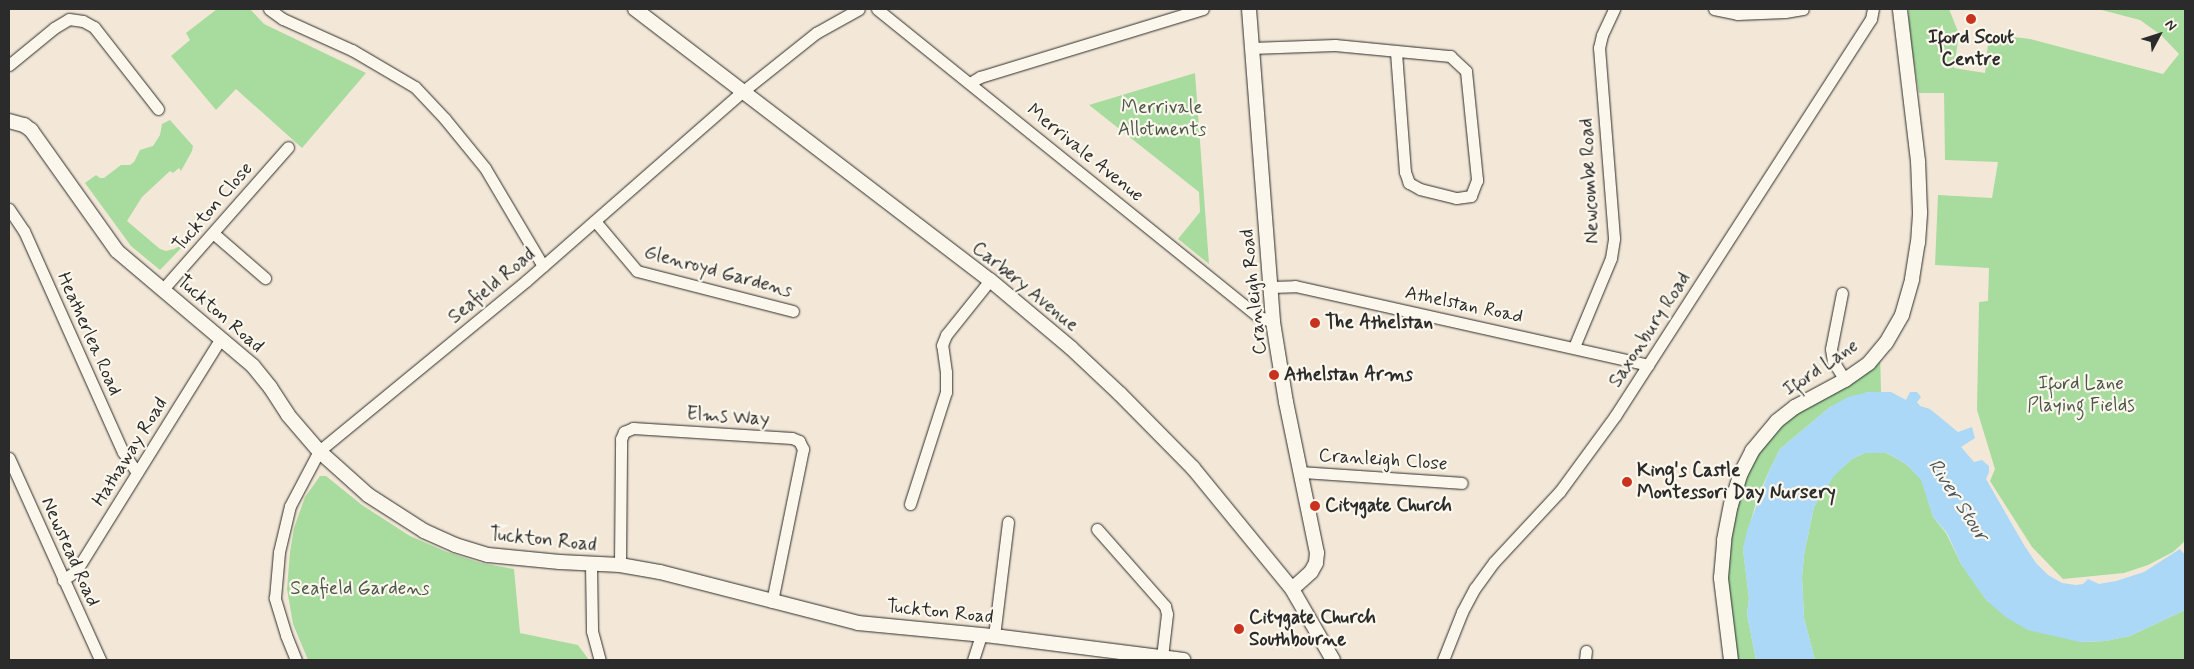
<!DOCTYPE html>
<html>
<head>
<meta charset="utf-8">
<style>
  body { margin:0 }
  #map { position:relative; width:2194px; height:669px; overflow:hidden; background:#f3e8d7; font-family:Mynerve,sans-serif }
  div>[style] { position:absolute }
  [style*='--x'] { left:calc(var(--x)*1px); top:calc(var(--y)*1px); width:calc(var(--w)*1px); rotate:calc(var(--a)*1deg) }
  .green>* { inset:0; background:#a7dc9e }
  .water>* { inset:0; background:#aad8f6 }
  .roads { filter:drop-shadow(0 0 1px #2b2b2b) drop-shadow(0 0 1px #2b2b2b) }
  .minor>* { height:11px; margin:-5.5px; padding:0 5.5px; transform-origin:5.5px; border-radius:5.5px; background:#fbf7ec }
  .tertiary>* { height:14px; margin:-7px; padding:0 7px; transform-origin:7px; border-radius:7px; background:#fbf7ec }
  .dots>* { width:14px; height:14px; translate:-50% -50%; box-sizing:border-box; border:2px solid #fbf7ec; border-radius:50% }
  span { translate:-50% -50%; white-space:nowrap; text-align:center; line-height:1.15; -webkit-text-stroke:4.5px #fbf7ec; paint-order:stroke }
  .poi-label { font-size:19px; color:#2b2b2b; font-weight:700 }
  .left { translate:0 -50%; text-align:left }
  .park-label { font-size:19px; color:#4a5748 }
  .street-label { font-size:19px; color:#2b2b2b }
  .water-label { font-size:20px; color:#4b565e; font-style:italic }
  .frame { position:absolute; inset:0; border:10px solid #2b2b2b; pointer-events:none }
  .north { position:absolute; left:2134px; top:10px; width:50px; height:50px; -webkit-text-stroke:4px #fbf7ec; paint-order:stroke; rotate:50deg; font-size:14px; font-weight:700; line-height:20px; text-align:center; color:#2b2b2b }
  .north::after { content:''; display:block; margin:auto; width:18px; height:22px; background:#2b2b2b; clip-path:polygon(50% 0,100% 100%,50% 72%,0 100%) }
</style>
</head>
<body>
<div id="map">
  <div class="green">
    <div style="clip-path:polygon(217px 9px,250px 9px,264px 24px,366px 73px,302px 148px,236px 89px,216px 110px,171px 56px,190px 40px,186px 33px)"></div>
    <div style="clip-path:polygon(1909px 9px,1949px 9px,1959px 34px,1954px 68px,1985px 73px,1989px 34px,2030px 39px,2163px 74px,2179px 54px,2161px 35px,2140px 20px,2098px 9px,2185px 9px,2185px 541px,2173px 552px,2148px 565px,2124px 573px,2063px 579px,2032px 547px,1990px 481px,1995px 469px,1977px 410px,1979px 302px,1988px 301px,1989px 268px,1935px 265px,1938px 195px,1992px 198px,1998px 162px,1945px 160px,1944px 93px,1919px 93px,1908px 26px)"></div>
    <div style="clip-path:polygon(1195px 73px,1209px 264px,1178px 239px,1200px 212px,1199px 192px,1089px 105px)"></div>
    <div style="clip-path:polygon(170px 120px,193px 146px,192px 151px,181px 171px,179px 168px,173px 173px,170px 171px,142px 197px,127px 221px,160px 249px,166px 251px,174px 249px,186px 243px,160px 270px,131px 246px,85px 183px,96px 175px,100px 178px,104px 178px,121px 165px,130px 165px,134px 162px,140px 150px,153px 146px,160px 135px,162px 124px)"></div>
    <div style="clip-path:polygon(1880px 350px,1881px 392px,1868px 392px,1830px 407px,1780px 449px,1769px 471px,1757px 499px,1743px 549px,1749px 599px,1747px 614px,1756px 660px,1731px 660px,1723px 606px,1731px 505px,1765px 434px)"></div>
    <div style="clip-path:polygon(1865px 453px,1886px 453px,1894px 457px,1907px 465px,1922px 480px,1933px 517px,1946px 533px,1961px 564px,1987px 601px,2080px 642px,2105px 641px,2130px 636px,2185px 610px,2185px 658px,2184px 660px,1815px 660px,1804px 618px,1802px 577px,1804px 555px,1814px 507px,1833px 476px,1852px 459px)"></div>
    <div style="clip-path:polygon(320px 476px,326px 476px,362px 505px,410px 536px,447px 552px,481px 563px,514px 569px,520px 633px,578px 645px,589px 660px,308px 660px,293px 624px,287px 589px,290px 552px,294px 528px,305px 497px)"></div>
  </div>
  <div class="water">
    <div style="clip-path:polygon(1868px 392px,1891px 392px,1906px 400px,1910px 392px,1917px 392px,1921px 397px,1917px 402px,1920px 406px,1930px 409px,1958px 432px,1972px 427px,1975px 438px,1961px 447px,1974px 462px,1982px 460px,1989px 466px,1989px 472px,1986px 479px,2024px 545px,2036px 563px,2048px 575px,2062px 583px,2076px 585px,2083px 584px,2088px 579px,2099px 584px,2116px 581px,2144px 572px,2180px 549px,2185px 555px,2185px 610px,2130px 636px,2105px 641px,2080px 642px,2028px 630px,2007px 618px,1987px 601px,1976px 586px,1961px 564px,1947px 533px,1933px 517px,1921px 480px,1907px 465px,1894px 457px,1886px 453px,1865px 453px,1852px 459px,1834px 476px,1814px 507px,1804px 555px,1802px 577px,1804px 618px,1815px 660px,1756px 660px,1747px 614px,1749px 599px,1743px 549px,1747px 531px,1769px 471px,1780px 449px,1830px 407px,1848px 397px)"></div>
  </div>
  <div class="roads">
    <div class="minor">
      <div style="--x:269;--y:9;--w:17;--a:36"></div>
      <div style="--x:283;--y:19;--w:76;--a:24.2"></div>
      <div style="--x:352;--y:50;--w:73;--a:30.4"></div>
      <div style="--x:415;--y:87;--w:44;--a:46.8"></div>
      <div style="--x:445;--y:119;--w:63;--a:50.8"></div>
      <div style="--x:485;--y:168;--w:114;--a:59.4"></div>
      <div style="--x:877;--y:9;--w:489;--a:38.9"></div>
      <div style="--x:1258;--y:316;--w:16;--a:22"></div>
      <div style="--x:1714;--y:9;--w:24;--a:12"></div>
      <div style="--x:1737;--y:14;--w:48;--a:-2.4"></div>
      <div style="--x:1785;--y:12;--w:18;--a:-9"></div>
      <div style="--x:1251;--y:48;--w:84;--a:-2"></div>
      <div style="--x:1335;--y:45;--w:116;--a:5.5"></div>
      <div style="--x:1450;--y:56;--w:22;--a:43"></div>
      <div style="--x:1466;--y:71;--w:110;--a:84.2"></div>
      <div style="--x:1477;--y:180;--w:17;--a:111"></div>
      <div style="--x:1471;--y:196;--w:15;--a:172"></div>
      <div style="--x:1456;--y:198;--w:37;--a:-166"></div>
      <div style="--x:1420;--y:189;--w:13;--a:-151"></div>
      <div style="--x:1409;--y:183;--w:12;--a:-110"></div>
      <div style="--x:1405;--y:172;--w:121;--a:-94.3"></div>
      <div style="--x:9;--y:65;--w:58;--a:-39.4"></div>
      <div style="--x:54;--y:28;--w:17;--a:-31"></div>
      <div style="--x:69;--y:19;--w:14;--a:8"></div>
      <div style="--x:83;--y:21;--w:13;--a:29"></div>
      <div style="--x:94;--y:27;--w:104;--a:52"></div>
      <div style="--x:970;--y:83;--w:12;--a:-31"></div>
      <div style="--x:980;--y:77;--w:233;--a:-17"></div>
      <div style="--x:9;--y:209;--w:27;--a:56"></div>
      <div style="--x:24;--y:231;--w:242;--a:65.9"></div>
      <div style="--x:123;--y:452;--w:25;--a:56"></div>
      <div style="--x:595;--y:221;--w:65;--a:50"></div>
      <div style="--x:637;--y:271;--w:161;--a:14.4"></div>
      <div style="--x:213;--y:233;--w:69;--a:40.9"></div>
      <div style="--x:1271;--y:287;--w:24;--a:-2"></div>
      <div style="--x:1295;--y:286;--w:362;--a:12.6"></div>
      <div style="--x:163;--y:289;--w:189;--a:-48.6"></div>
      <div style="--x:1842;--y:293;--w:57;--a:101.1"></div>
      <div style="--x:1831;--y:349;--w:12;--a:81"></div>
      <div style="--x:1833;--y:361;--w:22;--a:58"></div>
      <div style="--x:1574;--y:347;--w:96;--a:-67.4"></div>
      <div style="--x:1611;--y:258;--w:20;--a:-81"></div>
      <div style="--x:1614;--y:238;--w:191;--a:-94.5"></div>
      <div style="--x:1599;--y:48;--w:13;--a:-77"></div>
      <div style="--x:1602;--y:35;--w:29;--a:-65"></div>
      <div style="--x:9;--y:458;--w:222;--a:65.7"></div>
      <div style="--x:1301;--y:472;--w:161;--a:3.9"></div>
      <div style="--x:910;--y:504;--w:118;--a:-72.2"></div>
      <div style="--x:946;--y:392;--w:20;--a:-90"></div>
      <div style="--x:946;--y:372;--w:27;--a:-98"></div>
      <div style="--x:942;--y:345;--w:11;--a:-68"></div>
      <div style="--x:946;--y:335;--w:70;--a:-51.3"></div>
      <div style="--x:1097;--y:529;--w:103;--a:48.6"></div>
      <div style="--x:1165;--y:606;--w:8;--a:76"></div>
      <div style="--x:1167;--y:614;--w:43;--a:96.6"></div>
      <div style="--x:591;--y:564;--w:67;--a:89.1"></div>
      <div style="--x:592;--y:631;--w:30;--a:75"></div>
      <div style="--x:620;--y:565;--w:126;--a:-89.5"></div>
      <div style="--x:621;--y:439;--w:8;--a:-67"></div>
      <div style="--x:624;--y:432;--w:10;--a:-24"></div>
      <div style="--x:633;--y:428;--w:159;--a:3.6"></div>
      <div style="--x:792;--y:438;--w:8;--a:23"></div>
      <div style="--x:799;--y:441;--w:9;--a:63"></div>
      <div style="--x:803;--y:449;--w:156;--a:101.5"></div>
      <div style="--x:63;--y:580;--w:16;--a:-35"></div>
      <div style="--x:76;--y:571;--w:274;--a:-58.1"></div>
      <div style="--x:994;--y:636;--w:115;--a:-83"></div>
      <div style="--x:296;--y:660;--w:27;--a:-112"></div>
      <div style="--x:286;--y:635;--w:39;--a:-107"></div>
      <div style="--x:275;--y:598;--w:46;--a:-85"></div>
      <div style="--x:279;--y:552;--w:47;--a:-76.6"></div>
      <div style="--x:290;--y:506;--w:62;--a:-62.2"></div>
      <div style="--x:319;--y:451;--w:269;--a:-39.4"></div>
      <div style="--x:527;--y:280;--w:286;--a:-41.2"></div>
      <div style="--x:742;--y:92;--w:95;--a:-38.6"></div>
      <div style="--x:816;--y:33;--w:49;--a:-29.2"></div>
      <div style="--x:973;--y:660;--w:25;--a:-72"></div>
      <div style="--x:1443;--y:660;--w:52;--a:-68.4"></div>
      <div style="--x:1462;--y:612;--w:27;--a:-62"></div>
      <div style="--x:1475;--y:588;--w:32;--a:-54"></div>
      <div style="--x:1494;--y:562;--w:97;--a:-47.1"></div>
      <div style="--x:1560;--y:491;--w:93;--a:-53.7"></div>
      <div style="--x:1615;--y:416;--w:472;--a:-57.2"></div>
      <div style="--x:1871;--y:19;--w:10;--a:-79"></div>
      <div style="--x:1585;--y:660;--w:9;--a:-84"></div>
    </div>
    <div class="tertiary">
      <div style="--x:635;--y:9;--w:447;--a:37.4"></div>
      <div style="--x:990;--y:280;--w:106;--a:40"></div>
      <div style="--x:1071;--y:348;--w:67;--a:43.2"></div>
      <div style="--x:1120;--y:394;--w:104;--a:45.4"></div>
      <div style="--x:1193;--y:468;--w:156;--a:50.7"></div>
      <div style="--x:1292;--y:589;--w:82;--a:60"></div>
      <div style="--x:1249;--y:9;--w:314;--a:85.6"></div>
      <div style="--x:1273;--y:322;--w:81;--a:80.8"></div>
      <div style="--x:1286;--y:402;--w:154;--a:78.4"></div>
      <div style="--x:1317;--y:553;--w:10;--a:96"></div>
      <div style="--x:1316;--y:563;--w:10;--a:119"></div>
      <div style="--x:1311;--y:572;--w:25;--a:138"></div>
      <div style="--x:9;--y:121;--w:16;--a:15"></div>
      <div style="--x:24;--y:125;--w:9;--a:36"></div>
      <div style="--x:31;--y:130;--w:148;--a:54.6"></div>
      <div style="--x:117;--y:251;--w:178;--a:40.2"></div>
      <div style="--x:253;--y:366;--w:27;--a:51"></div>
      <div style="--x:270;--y:387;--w:33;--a:57"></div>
      <div style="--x:288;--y:415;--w:48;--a:49.3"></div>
      <div style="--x:319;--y:451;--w:66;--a:41.9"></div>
      <div style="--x:368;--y:495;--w:67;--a:32.7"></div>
      <div style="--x:424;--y:531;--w:34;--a:24"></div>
      <div style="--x:455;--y:545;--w:34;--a:17"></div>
      <div style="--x:488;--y:555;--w:72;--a:5.6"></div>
      <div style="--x:560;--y:562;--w:60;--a:2.9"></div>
      <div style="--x:620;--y:565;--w:41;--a:9.9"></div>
      <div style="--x:660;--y:572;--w:204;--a:14.4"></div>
      <div style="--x:858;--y:623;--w:137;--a:5.5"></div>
      <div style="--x:994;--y:636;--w:191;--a:7.2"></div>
      <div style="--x:1731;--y:660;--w:83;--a:-97"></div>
      <div style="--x:1721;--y:578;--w:38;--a:-85"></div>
      <div style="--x:1724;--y:540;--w:36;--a:-79"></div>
      <div style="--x:1731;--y:505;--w:34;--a:-73"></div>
      <div style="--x:1741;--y:473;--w:25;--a:-63"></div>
      <div style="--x:1752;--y:451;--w:39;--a:-50"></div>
      <div style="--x:1777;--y:421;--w:23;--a:-38"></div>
      <div style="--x:1795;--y:407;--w:57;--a:-28.4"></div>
      <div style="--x:1845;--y:380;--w:29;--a:-35"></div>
      <div style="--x:1869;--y:363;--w:26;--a:-50"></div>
      <div style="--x:1886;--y:343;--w:32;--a:-60"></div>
      <div style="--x:1902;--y:315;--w:37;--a:-74"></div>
      <div style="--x:1912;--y:279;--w:36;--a:-81"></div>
      <div style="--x:1918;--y:243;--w:31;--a:-86"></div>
      <div style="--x:1920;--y:212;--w:51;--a:-92.2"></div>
      <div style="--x:1918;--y:161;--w:153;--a:-96.8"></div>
    </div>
  </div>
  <div class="dots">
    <div style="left:1971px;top:19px;background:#c8321e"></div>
    <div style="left:1315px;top:323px;background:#c8321e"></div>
    <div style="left:1274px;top:375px;background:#c8321e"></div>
    <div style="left:1627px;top:482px;background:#c8321e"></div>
    <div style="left:1315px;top:506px;background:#c8321e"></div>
    <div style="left:1239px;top:629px;background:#c8321e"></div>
  </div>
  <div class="poi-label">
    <span style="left:1971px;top:49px">Iford Scout<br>Centre</span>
    <span class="left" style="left:1325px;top:323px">The Athelstan</span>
    <span class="left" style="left:1284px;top:375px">Athelstan Arms</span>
    <span class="left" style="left:1637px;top:482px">King's Castle<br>Montessori Day Nursery</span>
    <span class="left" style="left:1325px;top:506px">Citygate Church</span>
    <span class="left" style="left:1249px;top:629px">Citygate Church<br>Southbourne</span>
  </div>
  <div class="park-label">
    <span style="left:1162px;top:119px">Merrivale<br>Allotments</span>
    <span style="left:2081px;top:395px">Iford Lane<br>Playing Fields</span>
    <span style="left:360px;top:589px">Seafield Gardens</span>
  </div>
  <div class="street-label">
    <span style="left:1085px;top:153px;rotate:39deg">Merrivale Avenue</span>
    <span style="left:1590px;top:181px;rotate:-93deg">Newcombe Road</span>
    <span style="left:213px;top:207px;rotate:-49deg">Tuckton Close</span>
    <span style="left:718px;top:272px;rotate:15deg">Glenroyd Gardens</span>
    <span style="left:492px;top:286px;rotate:-40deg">Seafield Road</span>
    <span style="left:1025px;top:287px;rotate:39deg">Carbery Avenue</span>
    <span style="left:1254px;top:292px;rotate:-96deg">Cranleigh Road</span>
    <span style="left:1464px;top:305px;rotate:12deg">Athelstan Road</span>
    <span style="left:220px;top:314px;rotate:41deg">Tuckton Road</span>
    <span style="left:1650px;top:330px;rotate:-57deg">Saxonbury Road</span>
    <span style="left:89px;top:334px;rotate:66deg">Heatherlea Road</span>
    <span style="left:1821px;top:368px;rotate:-34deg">Iford Lane</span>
    <span style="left:728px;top:417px;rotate:4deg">Elms Way</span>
    <span style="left:130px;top:452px;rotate:-58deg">Hathaway Road</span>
    <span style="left:1383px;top:460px;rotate:4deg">Cranleigh Close</span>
    <span style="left:543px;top:540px;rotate:6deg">Tuckton Road</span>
    <span style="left:70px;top:552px;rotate:66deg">Newstead Road</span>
    <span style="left:940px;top:612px;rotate:6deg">Tuckton Road</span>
  </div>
  <div class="water-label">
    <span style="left:1958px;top:500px;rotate:57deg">River Stour</span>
  </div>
  <div class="frame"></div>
  <div class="north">N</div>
</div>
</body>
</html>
